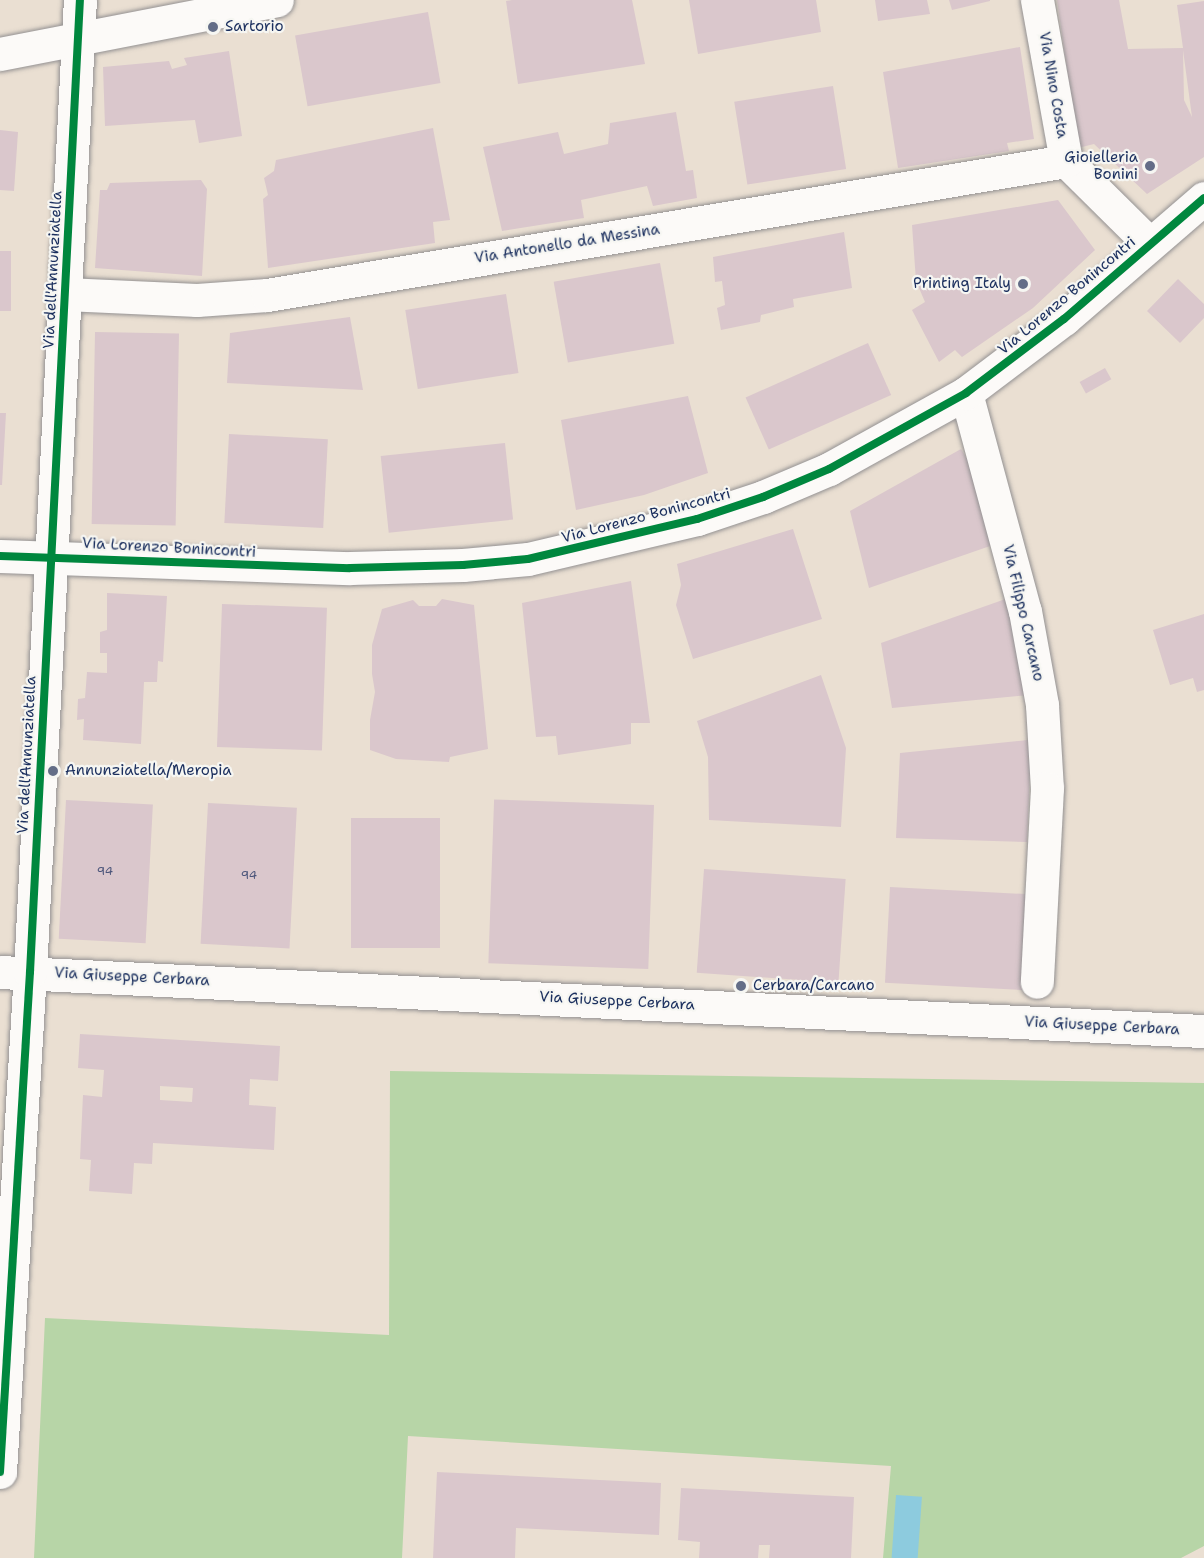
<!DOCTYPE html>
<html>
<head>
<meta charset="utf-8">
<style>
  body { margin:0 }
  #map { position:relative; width:1204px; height:1558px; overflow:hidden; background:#eadfd2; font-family:"Shantell Sans",sans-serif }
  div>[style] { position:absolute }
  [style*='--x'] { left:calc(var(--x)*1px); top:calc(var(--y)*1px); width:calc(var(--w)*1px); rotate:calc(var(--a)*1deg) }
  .green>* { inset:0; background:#b7d5a7 }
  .water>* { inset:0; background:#8dcbde; transform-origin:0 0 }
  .building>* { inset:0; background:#dac7cc; transform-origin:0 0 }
  .roads { filter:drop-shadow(0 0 2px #939192) drop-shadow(0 0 2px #939192) }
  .street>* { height:33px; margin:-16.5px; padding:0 16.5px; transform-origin:16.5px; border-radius:16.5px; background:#fcfaf8 }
  .secondary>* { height:33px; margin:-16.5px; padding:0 16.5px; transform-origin:16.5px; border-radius:16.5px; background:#fcfaf8 }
  .cycleway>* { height:8px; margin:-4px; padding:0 4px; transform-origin:4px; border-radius:4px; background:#00873e }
  .dots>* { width:16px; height:16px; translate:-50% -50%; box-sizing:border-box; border:3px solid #f6f6f2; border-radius:50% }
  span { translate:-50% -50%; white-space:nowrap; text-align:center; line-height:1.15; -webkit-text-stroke:4.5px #f6f6f2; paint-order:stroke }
  .number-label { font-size:12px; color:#4b557a }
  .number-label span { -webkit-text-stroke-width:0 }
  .poi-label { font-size:15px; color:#1b2f5e }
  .left { translate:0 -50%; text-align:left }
  .right { translate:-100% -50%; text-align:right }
  .street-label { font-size:15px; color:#1b2f5e }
</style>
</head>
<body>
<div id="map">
  <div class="green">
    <div style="clip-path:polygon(390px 1071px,1204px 1083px,1204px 1546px,1181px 1558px,883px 1558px,891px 1466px,408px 1436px,402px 1558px,34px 1558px,45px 1318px,389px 1335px)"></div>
  </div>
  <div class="water">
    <div style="left:896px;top:1495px;width:26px;height:63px;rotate:4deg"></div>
  </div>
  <div class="building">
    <div style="clip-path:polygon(512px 0,632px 0,645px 64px,518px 84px,506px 1px)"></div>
    <div style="clip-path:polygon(689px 0,816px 0,821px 32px,698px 54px)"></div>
    <div style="clip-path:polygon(875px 0,927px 0,930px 14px,878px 21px)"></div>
    <div style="clip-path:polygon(949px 0,990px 0,990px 1px,952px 10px)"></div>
    <div style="clip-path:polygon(evenodd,1057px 0,1119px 0,1128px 49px,1183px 48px,1177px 5px,1204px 1px,1204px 157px,1147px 194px,1094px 144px,1078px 148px,1057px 0,1183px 50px,1192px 117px,1184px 100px,1183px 50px)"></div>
    <div style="left:428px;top:12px;width:72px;height:135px;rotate:80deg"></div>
    <div style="clip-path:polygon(1020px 47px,1034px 139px,1007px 143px,1009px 151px,898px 168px,883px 72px)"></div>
    <div style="clip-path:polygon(229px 51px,242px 136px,199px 143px,195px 120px,105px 126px,103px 67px,169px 61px,172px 69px,187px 65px,184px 58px)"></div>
    <div style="left:833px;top:86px;width:84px;height:100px;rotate:81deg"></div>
    <div style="clip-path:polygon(676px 112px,686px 171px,693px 170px,697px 198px,653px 206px,647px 186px,581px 200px,584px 218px,502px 231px,483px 147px,558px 132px,564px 154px,608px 144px,610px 123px)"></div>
    <div style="clip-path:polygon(433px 128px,450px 220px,433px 222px,435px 243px,268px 268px,263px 199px,268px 195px,264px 178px,274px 171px,276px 160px)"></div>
    <div style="clip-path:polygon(0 130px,18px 132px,14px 191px,0 190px)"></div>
    <div style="clip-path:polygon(201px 180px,207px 189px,202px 276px,95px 268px,100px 190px,107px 190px,110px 183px)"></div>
    <div style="clip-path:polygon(1058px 200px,1095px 250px,1033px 308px,962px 357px,955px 350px,939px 362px,912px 310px,925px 302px,916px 281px,912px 225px)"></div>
    <div style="clip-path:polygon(844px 232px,852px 288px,793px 299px,794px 307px,761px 315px,760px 322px,721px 330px,717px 308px,725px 305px,722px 281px,715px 282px,713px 257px)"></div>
    <div style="left:0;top:251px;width:11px;height:60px"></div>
    <div style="left:660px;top:263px;width:82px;height:108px;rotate:80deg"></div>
    <div style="clip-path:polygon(1178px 279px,1204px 304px,1204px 318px,1180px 343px,1147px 311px)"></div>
    <div style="left:506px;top:294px;width:80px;height:102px;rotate:81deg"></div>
    <div style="clip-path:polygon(350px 317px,363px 390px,227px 383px,230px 333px)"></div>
    <div style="left:95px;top:332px;width:84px;height:192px;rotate:1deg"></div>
    <div style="left:868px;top:343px;width:57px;height:134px;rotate:66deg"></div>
    <div style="left:1105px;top:368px;width:13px;height:29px;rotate:61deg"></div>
    <div style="clip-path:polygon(688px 396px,708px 473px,644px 495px,576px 510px,561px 420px)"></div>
    <div style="clip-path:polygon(0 413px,6px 413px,2px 485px,0 485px)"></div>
    <div style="left:229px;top:434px;width:99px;height:89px;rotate:3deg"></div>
    <div style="left:505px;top:443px;width:77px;height:125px;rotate:84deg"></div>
    <div style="clip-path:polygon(961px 449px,980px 480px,993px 545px,869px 588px,850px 511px)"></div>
    <div style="clip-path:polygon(793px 529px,822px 619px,693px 659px,676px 605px,681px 585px,677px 564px)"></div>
    <div style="clip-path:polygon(631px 581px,650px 723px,631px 723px,631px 744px,558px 755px,556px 736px,536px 737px,522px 603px)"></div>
    <div style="clip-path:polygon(107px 593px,167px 596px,163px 662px,158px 661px,157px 682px,144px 682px,141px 744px,83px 740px,84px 719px,77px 720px,78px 699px,85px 698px,87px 672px,107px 673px,107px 653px,100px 653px,100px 632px,107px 630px)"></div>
    <div style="clip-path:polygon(1014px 596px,1028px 695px,892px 708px,881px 643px)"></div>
    <div style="clip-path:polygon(442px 599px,474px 605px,488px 749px,450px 757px,449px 762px,396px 759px,370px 750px,370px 720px,375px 692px,372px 674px,372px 645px,382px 609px,413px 600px,419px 606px,436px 606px)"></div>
    <div style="left:222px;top:604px;width:105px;height:143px;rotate:2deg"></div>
    <div style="clip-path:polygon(1204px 614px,1204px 690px,1197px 692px,1193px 678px,1170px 685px,1153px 630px)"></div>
    <div style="clip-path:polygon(821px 675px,846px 748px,841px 827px,709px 820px,708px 757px,697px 721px)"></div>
    <div style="clip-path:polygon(1028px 740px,1031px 748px,1027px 842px,896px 838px,900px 753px)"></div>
    <div style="left:66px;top:800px;width:87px;height:139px;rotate:3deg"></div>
    <div style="left:208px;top:803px;width:89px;height:141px;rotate:3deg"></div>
    <div style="left:654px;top:805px;width:164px;height:160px;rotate:92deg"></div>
    <div style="left:351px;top:818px;width:89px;height:130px"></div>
    <div style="left:704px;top:869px;width:142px;height:104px;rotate:4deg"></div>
    <div style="left:890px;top:887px;width:139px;height:96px;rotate:3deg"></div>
    <div style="clip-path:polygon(evenodd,80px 1034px,280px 1046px,278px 1081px,250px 1079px,249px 1105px,276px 1107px,274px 1150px,153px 1143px,152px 1164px,134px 1163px,132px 1194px,89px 1191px,91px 1160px,80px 1159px,83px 1095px,102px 1097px,104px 1070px,78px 1068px,80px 1034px,160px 1086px,193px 1088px,192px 1102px,160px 1100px,160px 1086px)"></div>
    <div style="clip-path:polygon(437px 1472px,661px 1483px,659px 1535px,516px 1528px,515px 1558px,433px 1558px)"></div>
    <div style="clip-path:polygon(681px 1488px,854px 1497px,851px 1558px,769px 1558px,770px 1545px,759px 1545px,758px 1558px,699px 1558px,700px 1542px,678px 1540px)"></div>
  </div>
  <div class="roads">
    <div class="street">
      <div style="--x:1037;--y:0;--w:164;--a:79.8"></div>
      <div style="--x:1066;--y:161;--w:118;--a:44.7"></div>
      <div style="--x:65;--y:294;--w:132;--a:2.6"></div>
      <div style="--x:197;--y:300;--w:70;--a:-4.1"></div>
      <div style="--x:267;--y:295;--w:810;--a:-9.52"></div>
      <div style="--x:966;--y:393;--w:226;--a:74.9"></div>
      <div style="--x:1025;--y:611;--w:96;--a:79.7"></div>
      <div style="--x:1042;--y:705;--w:83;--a:86.6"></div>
      <div style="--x:1047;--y:788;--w:194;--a:93"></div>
      <div style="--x:0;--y:556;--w:350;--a:2"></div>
      <div style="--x:350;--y:568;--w:113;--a:-1.5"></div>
      <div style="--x:463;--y:565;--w:65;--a:-5.3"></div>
      <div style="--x:528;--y:559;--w:174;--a:-13.3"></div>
      <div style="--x:697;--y:519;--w:70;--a:-18.4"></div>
      <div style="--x:763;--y:497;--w:72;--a:-23"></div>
      <div style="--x:829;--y:469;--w:157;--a:-29"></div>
      <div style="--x:966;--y:393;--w:123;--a:-37.1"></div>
      <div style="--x:1064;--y:319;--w:185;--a:-40.8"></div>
      <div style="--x:0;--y:972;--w:1205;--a:2.81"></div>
      <div style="--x:0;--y:1472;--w:501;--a:-86.57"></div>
      <div style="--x:30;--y:972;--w:973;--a:-87.06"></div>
    </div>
    <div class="secondary">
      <div style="--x:0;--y:54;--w:282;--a:-11"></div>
    </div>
  </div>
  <div class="cycleway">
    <div style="--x:0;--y:556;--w:350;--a:2"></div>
    <div style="--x:350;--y:568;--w:113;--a:-1.5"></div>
    <div style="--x:463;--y:565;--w:65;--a:-5.3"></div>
    <div style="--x:528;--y:559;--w:174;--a:-13.3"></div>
    <div style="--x:697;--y:519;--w:70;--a:-18.4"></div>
    <div style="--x:763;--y:497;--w:72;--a:-23"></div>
    <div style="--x:829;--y:469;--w:157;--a:-29"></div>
    <div style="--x:966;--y:393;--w:123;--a:-37.1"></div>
    <div style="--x:1064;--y:319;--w:185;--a:-40.8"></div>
    <div style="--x:0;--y:1472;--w:501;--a:-86.57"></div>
    <div style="--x:30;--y:972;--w:973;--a:-87.06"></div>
  </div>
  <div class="dots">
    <div style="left:213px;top:27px;background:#636d87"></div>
    <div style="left:1150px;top:166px;background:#636d87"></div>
    <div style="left:1023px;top:284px;background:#636d87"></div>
    <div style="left:53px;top:771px;background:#636d87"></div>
    <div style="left:741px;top:986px;background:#636d87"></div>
  </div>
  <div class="number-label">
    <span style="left:105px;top:872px">94</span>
    <span style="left:249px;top:876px">94</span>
  </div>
  <div class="poi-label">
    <span class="left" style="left:225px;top:27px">Sartorio</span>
    <span class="right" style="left:1138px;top:166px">Gioielleria<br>Bonini</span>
    <span class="right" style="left:1011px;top:284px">Printing Italy</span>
    <span class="left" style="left:65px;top:771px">Annunziatella/Meropia</span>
    <span class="left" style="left:753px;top:986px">Cerbara/Carcano</span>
  </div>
  <div class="street-label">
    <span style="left:1053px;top:85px;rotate:80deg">Via Nino Costa</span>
    <span style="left:567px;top:244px;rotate:-9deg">Via Antonello da Messina</span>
    <span style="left:53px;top:270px;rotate:-87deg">Via dell'Annunziatella</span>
    <span style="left:1067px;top:296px;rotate:-40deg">Via Lorenzo Bonincontri</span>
    <span style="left:646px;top:516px;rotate:-15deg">Via Lorenzo Bonincontri</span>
    <span style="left:169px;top:548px;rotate:3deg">Via Lorenzo Bonincontri</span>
    <span style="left:1023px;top:613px;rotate:77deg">Via Filippo Carcano</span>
    <span style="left:27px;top:755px;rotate:-87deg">Via dell'Annunziatella</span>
    <span style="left:132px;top:977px;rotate:3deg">Via Giuseppe Cerbara</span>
    <span style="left:617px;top:1001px;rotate:3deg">Via Giuseppe Cerbara</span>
    <span style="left:1102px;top:1026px;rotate:3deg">Via Giuseppe Cerbara</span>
  </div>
</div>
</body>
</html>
